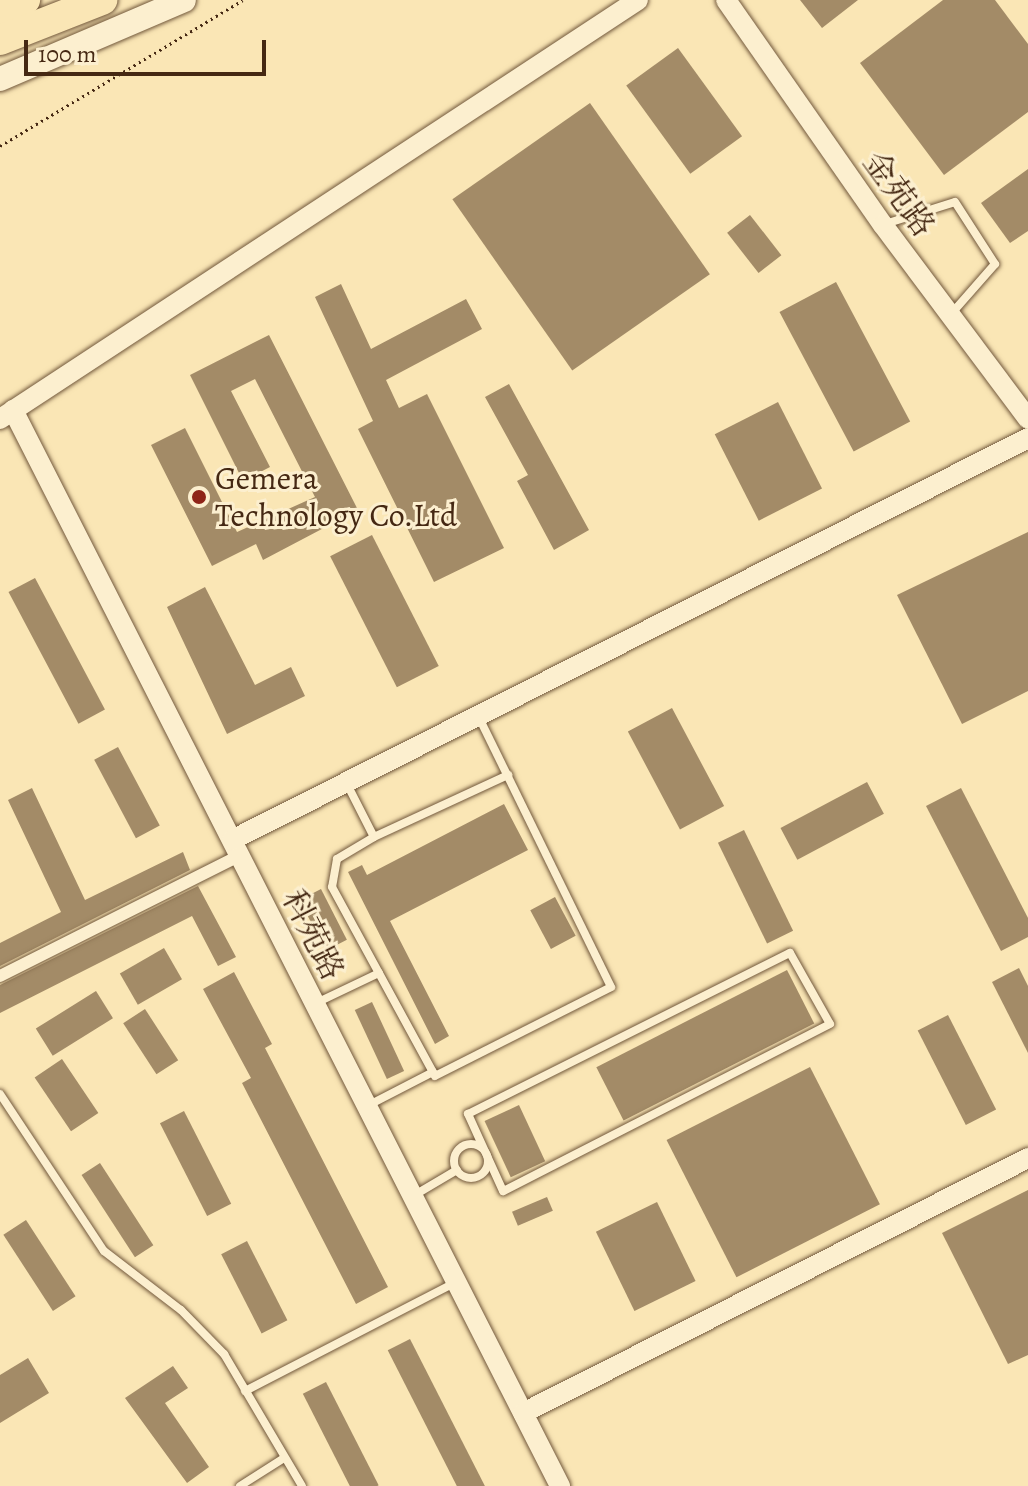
<!DOCTYPE html>
<html>
<head>
<meta charset="utf-8">
<style>
  body { margin:0 }
  #map { position:relative; width:1028px; height:1486px; overflow:hidden; background:#fae6b5; font-family:Alegreya,"Noto Serif SC",serif }
  div>[style] { position:absolute }
  [style*='--x'] { left:calc(var(--x)*1px); top:calc(var(--y)*1px); width:calc(var(--w)*1px); rotate:calc(var(--a)*1deg) }
  .building>* { inset:0; background:#a38b67; transform-origin:0 0 }
  .path>* { height:3px; margin-top:-1.5px; transform-origin:0; background:repeating-linear-gradient(90deg,#452813 0 2px,transparent 0 6px) }
  .roads { filter:drop-shadow(0 0 2px #72583c) drop-shadow(0 0 2px #72583c) }
  .service>* { height:8px; margin:-4px; padding:0 4px; transform-origin:4px; border-radius:4px; background:#fcefcf }
  .service>.ring { margin:-4px; padding:0; box-sizing:content-box; background:none; border:8px solid #fcefcf; border-radius:50% }
  .pedestrian>* { height:12px; margin:-6px; padding:0 6px; transform-origin:6px; border-radius:6px; background:#fcefcf }
  .tertiary>* { height:20px; margin:-10px; padding:0 10px; transform-origin:10px; border-radius:10px; background:#fcefcf }
  .secondary>* { height:24px; margin:-12px; padding:0 12px; transform-origin:12px; border-radius:12px; background:#fcefcf }
  .motorway>* { height:30px; margin:-15px; padding:0 15px; transform-origin:15px; border-radius:15px; background:#fae6b5 }
  .dots>* { width:22px; height:22px; translate:-50% -50%; box-sizing:border-box; border:4px solid #fcefcf; border-radius:50% }
  span { translate:-50% -50%; white-space:nowrap; text-align:center; line-height:1.15; -webkit-text-stroke:6px #fcefcf; paint-order:stroke }
  .street-label { font-size:32px; color:#452813 }
  .poi-label { font-size:32px; color:#452813 }
  .left { translate:0 -50%; text-align:left }
  .scale { position:absolute; left:24px; top:40px; width:242px; height:36px; box-sizing:border-box; border:4px solid #452813; border-top:0; padding-left:10px; font-size:24px; line-height:28px; white-space:nowrap; color:#452813; -webkit-text-stroke:6px #fcefcf; paint-order:stroke }
</style>
</head>
<body>
<div id="map">
  <div class="building">
    <div style="clip-path:polygon(800px 0,858px 0,822px 28px)"></div>
    <div style="clip-path:polygon(943px 0,995px 0,1028px 44px,1028px 112px,944px 175px,860px 63px)"></div>
    <div style="left:678px;top:48px;width:109px;height:64px;rotate:54deg"></div>
    <div style="left:590px;top:103px;width:209px;height:168px;rotate:55deg"></div>
    <div style="clip-path:polygon(1028px 169px,1028px 231px,1010px 243px,981px 203px)"></div>
    <div style="left:750px;top:215px;width:51px;height:29px;rotate:52deg"></div>
    <div style="left:836px;top:282px;width:158px;height:64px;rotate:62deg"></div>
    <div style="clip-path:polygon(341px 284px,371px 349px,466px 299px,482px 329px,386px 380px,399px 408px,427px 394px,504px 548px,434px 582px,358px 429px,373px 421px,315px 297px)"></div>
    <div style="clip-path:polygon(269px 335px,358px 510px,263px 560px,256px 544px,212px 566px,151px 445px,185px 428px,237px 532px,315px 497px,255px 379px,231px 391px,270px 467px,243px 481px,190px 375px)"></div>
    <div style="clip-path:polygon(509px 384px,589px 530px,554px 550px,517px 481px,528px 475px,485px 397px)"></div>
    <div style="left:778px;top:402px;width:97px;height:71px;rotate:63deg"></div>
    <div style="clip-path:polygon(1028px 532px,1028px 691px,962px 724px,897px 595px)"></div>
    <div style="left:372px;top:535px;width:147px;height:47px;rotate:63deg"></div>
    <div style="left:35px;top:578px;width:149px;height:30px;rotate:62deg"></div>
    <div style="clip-path:polygon(205px 587px,255px 685px,291px 667px,305px 696px,227px 734px,167px 607px)"></div>
    <div style="left:672px;top:708px;width:111px;height:50px;rotate:62deg"></div>
    <div style="left:118px;top:747px;width:89px;height:27px;rotate:62deg"></div>
    <div style="left:867px;top:782px;width:36px;height:98px;rotate:62deg"></div>
    <div style="clip-path:polygon(32px 788px,85px 900px,183px 852px,190px 870px,0 966px,0 943px,61px 912px,8px 800px)"></div>
    <div style="clip-path:polygon(961px 788px,1028px 918px,1028px 937px,1001px 951px,926px 806px)"></div>
    <div style="clip-path:polygon(504px 804px,528px 850px,390px 921px,449px 1036px,435px 1044px,348px 872px,362px 865px,367px 875px)"></div>
    <div style="left:744px;top:830px;width:112px;height:29px;rotate:64deg"></div>
    <div style="clip-path:polygon(198px 886px,236px 957px,218px 966px,192px 916px,0 1013px,0 985px)"></div>
    <div style="left:321px;top:889px;width:57px;height:24px;rotate:63deg"></div>
    <div style="left:555px;top:897px;width:44px;height:28px;rotate:62deg"></div>
    <div style="left:164px;top:948px;width:36px;height:51px;rotate:60deg"></div>
    <div style="clip-path:polygon(1019px 968px,1028px 986px,1028px 1053px,992px 982px)"></div>
    <div style="left:787px;top:970px;width:60px;height:214px;rotate:63deg"></div>
    <div style="clip-path:polygon(234px 972px,272px 1044px,265px 1048px,388px 1287px,356px 1304px,242px 1083px,251px 1078px,203px 989px)"></div>
    <div style="left:96px;top:991px;width:32px;height:71px;rotate:58deg"></div>
    <div style="left:372px;top:1002px;width:76px;height:19px;rotate:65deg"></div>
    <div style="left:145px;top:1009px;width:61px;height:26px;rotate:57deg"></div>
    <div style="left:948px;top:1015px;width:106px;height:34px;rotate:63deg"></div>
    <div style="left:62px;top:1059px;width:65px;height:33px;rotate:56deg"></div>
    <div style="left:810px;top:1067px;width:154px;height:161px;rotate:63deg"></div>
    <div style="left:519px;top:1105px;width:62px;height:38px;rotate:65deg"></div>
    <div style="left:184px;top:1111px;width:104px;height:27px;rotate:63deg"></div>
    <div style="left:100px;top:1163px;width:98px;height:22px;rotate:57deg"></div>
    <div style="clip-path:polygon(1028px 1190px,1028px 1355px,1008px 1364px,942px 1233px)"></div>
    <div style="left:547px;top:1197px;width:15px;height:38px;rotate:67deg"></div>
    <div style="left:657px;top:1202px;width:88px;height:68px;rotate:64deg"></div>
    <div style="left:26px;top:1220px;width:91px;height:27px;rotate:57deg"></div>
    <div style="left:247px;top:1241px;width:89px;height:29px;rotate:63deg"></div>
    <div style="left:410px;top:1339px;width:165px;height:25px;rotate:63deg"></div>
    <div style="clip-path:polygon(28px 1358px,49px 1393px,0 1423px,0 1375px)"></div>
    <div style="clip-path:polygon(173px 1366px,188px 1388px,165px 1403px,209px 1467px,187px 1483px,125px 1398px)"></div>
    <div style="left:326px;top:1382px;width:116px;height:26px;rotate:63deg"></div>
  </div>
  <div class="path">
    <div style="--x:0;--y:146;--w:283;--a:-31"></div>
  </div>
  <div class="roads">
    <div class="service">
      <div style="--x:885;--y:224;--w:73;--a:-17.4"></div>
      <div style="--x:955;--y:202;--w:74;--a:57.2"></div>
      <div style="--x:995;--y:264;--w:67;--a:131.3"></div>
      <div style="--x:347;--y:784;--w:59;--a:63"></div>
      <div style="--x:374;--y:837;--w:43;--a:149.3"></div>
      <div style="--x:337;--y:859;--w:28;--a:100"></div>
      <div style="--x:332;--y:887;--w:215;--a:61.4"></div>
      <div style="--x:435;--y:1076;--w:197;--a:-26.8"></div>
      <div style="--x:611;--y:987;--w:300;--a:-116.1"></div>
      <div style="--x:374;--y:837;--w:148;--a:-24.8"></div>
      <div style="--x:790;--y:953;--w:81;--a:60.6"></div>
      <div style="--x:830;--y:1024;--w:367;--a:152.9"></div>
      <div style="--x:503;--y:1191;--w:85;--a:-114.4"></div>
      <div style="--x:468;--y:1114;--w:360;--a:-26.6"></div>
      <div style="--x:314;--y:1004;--w:72;--a:-25.5"></div>
      <div style="--x:0;--y:1094;--w:188;--a:56.5"></div>
      <div style="--x:104;--y:1251;--w:97;--a:37.5"></div>
      <div style="--x:181;--y:1310;--w:62;--a:45.7"></div>
      <div style="--x:224;--y:1354;--w:153;--a:59.4"></div>
      <div style="--x:369;--y:1105;--w:72;--a:-27.3"></div>
      <div class="ring" style="left:454px;top:1144px;width:26px;height:26px"></div>
      <div style="--x:413;--y:1196;--w:51;--a:-30.6"></div>
      <div style="--x:245;--y:1391;--w:237;--a:-27.3"></div>
      <div style="--x:240;--y:1486;--w:52;--a:-32.5"></div>
    </div>
    <div class="pedestrian">
      <div style="--x:0;--y:976;--w:267;--a:-26.7"></div>
    </div>
    <div class="tertiary">
      <div style="--x:726;--y:0;--w:274;--a:55.1"></div>
      <div style="--x:883;--y:225;--w:242;--a:53.2"></div>
      <div style="--x:13;--y:410;--w:1207;--a:63.05"></div>
      <div style="--x:0;--y:419;--w:763;--a:-33.29"></div>
      <div style="--x:232;--y:840;--w:892;--a:-26.79"></div>
      <div style="--x:523;--y:1413;--w:566;--a:-26.79"></div>
    </div>
    <div class="secondary">
      <div style="--x:0;--y:79;--w:200;--a:-23.2"></div>
    </div>
    <div class="motorway">
      <div style="--x:0;--y:16;--w:30;--a:-33"></div>
      <div style="--x:0;--y:40;--w:110;--a:-21.4"></div>
    </div>
  </div>
  <div class="dots">
    <div style="left:199px;top:497px;background:#8f2418"></div>
  </div>
  <div class="street-label">
    <span style="left:899px;top:194px;rotate:54deg">金苑路</span>
    <span style="left:313px;top:935px;rotate:63deg">科苑路</span>
  </div>
  <div class="poi-label">
    <span class="left" style="left:215px;top:497px">Gemera<br>Technology Co.Ltd</span>
  </div>
  <div class="scale">100 m</div>
</div>
</body>
</html>
